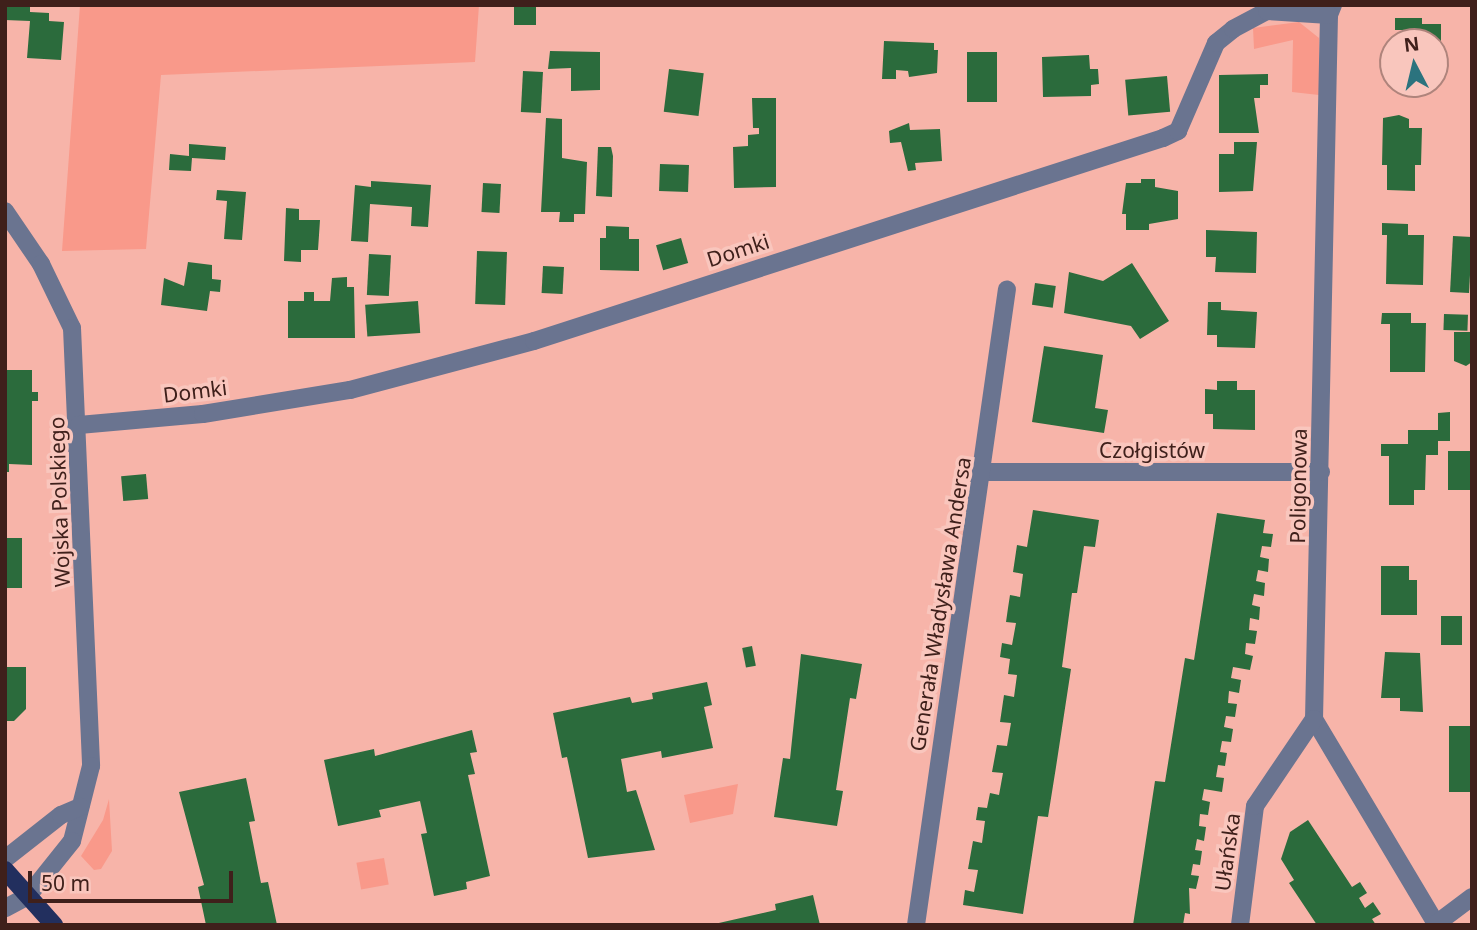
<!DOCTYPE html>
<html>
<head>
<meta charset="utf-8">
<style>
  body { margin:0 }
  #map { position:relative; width:1477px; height:930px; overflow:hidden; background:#f7b4a9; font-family:"Noto Sans",sans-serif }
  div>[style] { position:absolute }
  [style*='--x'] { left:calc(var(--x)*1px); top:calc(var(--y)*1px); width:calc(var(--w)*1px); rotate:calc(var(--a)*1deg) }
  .green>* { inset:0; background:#f9998a; transform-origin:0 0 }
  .building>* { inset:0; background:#2b6b3c; transform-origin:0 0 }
  .minor>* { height:18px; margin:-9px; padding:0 9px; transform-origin:9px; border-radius:9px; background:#6a7490 }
  .major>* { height:18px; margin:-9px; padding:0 9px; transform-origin:9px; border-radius:9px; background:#222f5e }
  span { translate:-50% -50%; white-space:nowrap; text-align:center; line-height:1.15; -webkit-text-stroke:7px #f9c6bd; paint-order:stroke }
  .street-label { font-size:21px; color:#3f201b }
  .frame { position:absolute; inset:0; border:7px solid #3f201b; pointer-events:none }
  .north { position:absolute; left:1379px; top:28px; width:70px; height:70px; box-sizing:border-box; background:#f9c6bd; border:2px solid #af847c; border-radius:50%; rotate:353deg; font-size:19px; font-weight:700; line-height:28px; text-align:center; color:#3f201b }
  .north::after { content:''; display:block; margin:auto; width:24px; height:32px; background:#2b737e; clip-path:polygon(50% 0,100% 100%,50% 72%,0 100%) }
  .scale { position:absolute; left:28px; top:871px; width:205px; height:32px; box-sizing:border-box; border:4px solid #3f201b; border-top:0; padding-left:9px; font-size:21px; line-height:24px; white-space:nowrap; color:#3f201b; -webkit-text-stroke:5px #f9c6bd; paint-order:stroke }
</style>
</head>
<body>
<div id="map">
  <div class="green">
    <div style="clip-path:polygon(80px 5px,479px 5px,475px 62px,161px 75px,146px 249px,62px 251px)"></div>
    <div style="clip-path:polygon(1299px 22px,1319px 38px,1319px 95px,1292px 92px,1293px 40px,1254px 49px,1253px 28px)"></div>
    <div style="clip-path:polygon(738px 784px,733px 814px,690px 823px,684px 795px)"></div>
    <div style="clip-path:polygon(109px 799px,112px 851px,101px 869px,94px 870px,81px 856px,103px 820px)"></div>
    <div style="left:384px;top:858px;width:27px;height:28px;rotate:80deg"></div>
  </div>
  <div class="building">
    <div style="clip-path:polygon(5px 5px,30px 5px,30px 12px,49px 13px,49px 21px,64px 22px,61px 60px,27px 58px,30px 21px,5px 20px)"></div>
    <div style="left:514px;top:5px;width:22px;height:20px"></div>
    <div style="clip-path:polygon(1395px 18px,1422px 18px,1422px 24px,1441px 24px,1441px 54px,1435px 54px,1435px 42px,1403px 42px,1403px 30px,1395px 30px)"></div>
    <div style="clip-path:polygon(884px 41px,934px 43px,934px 50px,938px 50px,937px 73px,909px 77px,908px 71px,896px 70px,896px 79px,882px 79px)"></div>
    <div style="clip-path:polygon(550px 51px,600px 52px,600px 90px,571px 91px,571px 68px,548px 69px)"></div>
    <div style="left:967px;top:52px;width:30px;height:50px"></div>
    <div style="clip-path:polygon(1089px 55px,1090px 69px,1098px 69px,1099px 84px,1091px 85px,1091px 96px,1043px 97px,1042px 57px)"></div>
    <div style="left:669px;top:69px;width:35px;height:43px;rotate:7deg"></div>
    <div style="left:523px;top:71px;width:20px;height:41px;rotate:3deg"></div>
    <div style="clip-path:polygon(1268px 74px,1268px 85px,1260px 85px,1260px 98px,1254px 98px,1259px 133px,1219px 133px,1219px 75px)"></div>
    <div style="left:1167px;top:76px;width:36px;height:42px;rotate:85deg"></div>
    <div style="clip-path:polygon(752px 98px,776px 98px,776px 187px,734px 188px,733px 147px,748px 146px,748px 135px,759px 134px,759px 128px,753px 128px)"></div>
    <div style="clip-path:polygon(1399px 115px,1409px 119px,1409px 128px,1422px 128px,1421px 165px,1415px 165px,1415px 191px,1387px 190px,1387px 165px,1382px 165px,1383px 118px)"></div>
    <div style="clip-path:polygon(546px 118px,562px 119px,562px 158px,587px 162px,585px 214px,574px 214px,574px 222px,559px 222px,560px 212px,541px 212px)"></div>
    <div style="clip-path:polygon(909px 123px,910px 130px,940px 129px,942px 161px,915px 163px,916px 170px,908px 171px,901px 142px,890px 143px,889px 131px)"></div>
    <div style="clip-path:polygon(1234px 142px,1257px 142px,1253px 191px,1219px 192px,1219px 154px,1234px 154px)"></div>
    <div style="clip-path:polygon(189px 144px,226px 147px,225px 160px,192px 158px,191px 171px,169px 170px,170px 154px,189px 156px)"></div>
    <div style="clip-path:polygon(598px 147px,611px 147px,613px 156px,612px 197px,596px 196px)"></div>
    <div style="left:660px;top:164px;width:29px;height:27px;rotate:2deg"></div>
    <div style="clip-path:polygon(1141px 179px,1155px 179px,1155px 187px,1178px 191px,1178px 219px,1149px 224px,1149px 230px,1126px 230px,1126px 214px,1122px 214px,1126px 183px,1141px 183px)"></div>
    <div style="clip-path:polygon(371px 181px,431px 185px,428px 227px,411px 226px,412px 207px,370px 204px,368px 242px,351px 241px,355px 185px,371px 187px)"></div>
    <div style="left:483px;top:183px;width:18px;height:29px;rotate:3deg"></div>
    <div style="clip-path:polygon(217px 190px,246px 192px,242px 240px,224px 239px,227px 201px,216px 200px)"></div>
    <div style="clip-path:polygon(286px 208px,299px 209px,299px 220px,320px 220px,318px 250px,301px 250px,301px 262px,284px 261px)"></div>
    <div style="clip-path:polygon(1382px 223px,1408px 224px,1408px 235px,1424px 235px,1423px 285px,1386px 284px,1387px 235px,1382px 235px)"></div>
    <div style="clip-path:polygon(606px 226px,629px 227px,629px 239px,639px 239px,639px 271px,600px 270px,600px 238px,606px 238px)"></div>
    <div style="clip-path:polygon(1206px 230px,1257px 232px,1256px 273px,1215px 272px,1216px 257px,1206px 257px)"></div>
    <div style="left:1453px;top:236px;width:19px;height:56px;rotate:3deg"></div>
    <div style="left:681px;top:238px;width:26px;height:26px;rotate:74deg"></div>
    <div style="left:477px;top:251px;width:30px;height:53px;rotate:2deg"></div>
    <div style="left:369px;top:254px;width:22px;height:41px;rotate:3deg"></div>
    <div style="clip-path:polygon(188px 262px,212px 265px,212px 279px,221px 280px,220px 292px,210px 291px,207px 311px,161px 305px,164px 278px,184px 286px)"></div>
    <div style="clip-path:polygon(1132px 263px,1169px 321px,1140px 339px,1131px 326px,1064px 313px,1069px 272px,1103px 281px)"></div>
    <div style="left:543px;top:266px;width:21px;height:27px;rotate:3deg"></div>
    <div style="clip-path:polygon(347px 277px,347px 287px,354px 287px,355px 338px,288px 338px,288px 301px,304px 301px,304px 292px,314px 292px,314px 301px,330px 301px,332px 278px)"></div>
    <div style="left:1035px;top:283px;width:21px;height:22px;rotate:8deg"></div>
    <div style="left:418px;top:301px;width:32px;height:53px;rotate:86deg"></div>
    <div style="clip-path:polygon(1208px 302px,1221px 302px,1221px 310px,1257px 312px,1255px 348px,1217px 347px,1217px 335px,1207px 335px)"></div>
    <div style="clip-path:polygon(1382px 313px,1411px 313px,1411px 323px,1426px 323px,1425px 372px,1390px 372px,1390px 324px,1381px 324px)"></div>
    <div style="left:1444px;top:314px;width:24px;height:16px;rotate:2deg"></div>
    <div style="clip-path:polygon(1454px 332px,1472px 332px,1472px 362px,1466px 366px,1454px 361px)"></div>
    <div style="clip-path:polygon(1044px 346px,1103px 355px,1095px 408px,1108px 410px,1104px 433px,1032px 422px)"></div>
    <div style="clip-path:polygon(5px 370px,32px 370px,32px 392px,38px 392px,38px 401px,32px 401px,32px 465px,9px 464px,9px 472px,5px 472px)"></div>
    <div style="clip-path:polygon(1217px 381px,1237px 381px,1237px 390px,1255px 390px,1255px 430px,1213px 429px,1213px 414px,1205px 414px,1205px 389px,1217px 390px)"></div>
    <div style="clip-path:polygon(1450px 412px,1450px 441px,1438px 441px,1438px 455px,1426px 455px,1425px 490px,1414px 490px,1414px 505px,1389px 505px,1389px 456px,1381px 456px,1381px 444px,1408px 444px,1408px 430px,1438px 430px,1438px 413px)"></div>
    <div style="left:1448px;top:451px;width:24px;height:39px"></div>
    <div style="left:146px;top:474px;width:25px;height:25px;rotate:85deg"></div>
    <div style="clip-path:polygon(1033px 510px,1099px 520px,1095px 547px,1084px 546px,1077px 593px,1072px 593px,1062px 667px,1071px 669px,1056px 767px,1048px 817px,1038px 816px,1023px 914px,963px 905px,965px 890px,974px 892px,978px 870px,968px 869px,973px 841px,982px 843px,985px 821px,976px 820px,978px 807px,987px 808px,990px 793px,999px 795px,1003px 773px,992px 772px,997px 745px,1007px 746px,1011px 723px,1000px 722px,1004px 695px,1014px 697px,1017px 675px,1008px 674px,1010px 659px,1000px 657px,1002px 643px,1012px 645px,1016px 623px,1006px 622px,1008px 608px,1010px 595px,1020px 597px,1023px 574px,1013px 572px,1017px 545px,1027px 547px)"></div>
    <div style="clip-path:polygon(1217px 513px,1265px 520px,1263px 533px,1273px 534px,1271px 547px,1262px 546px,1260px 557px,1269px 559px,1268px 572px,1258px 570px,1256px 581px,1265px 583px,1264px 596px,1254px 594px,1252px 605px,1260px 607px,1259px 620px,1250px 618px,1249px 630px,1257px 631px,1255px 644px,1246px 643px,1245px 654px,1253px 656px,1250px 670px,1233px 667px,1231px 678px,1241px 680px,1239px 693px,1229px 691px,1228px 703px,1237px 704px,1235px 717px,1226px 716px,1224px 727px,1233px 729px,1231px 742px,1222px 741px,1220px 752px,1227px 753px,1225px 766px,1218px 765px,1216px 777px,1224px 778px,1222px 792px,1204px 789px,1202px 800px,1210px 802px,1208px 815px,1200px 814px,1199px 826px,1206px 827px,1204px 841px,1197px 839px,1195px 850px,1202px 851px,1200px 865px,1193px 864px,1191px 875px,1199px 876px,1196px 889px,1189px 888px,1190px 914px,1185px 913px,1183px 925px,1133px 925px,1155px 781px,1165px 782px,1185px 658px,1194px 660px)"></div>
    <div style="left:5px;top:538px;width:17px;height:50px"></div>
    <div style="clip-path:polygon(1381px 566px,1409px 566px,1409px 580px,1417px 580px,1417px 615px,1381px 615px)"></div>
    <div style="left:1441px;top:616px;width:21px;height:29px"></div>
    <div style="left:752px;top:646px;width:20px;height:10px;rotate:79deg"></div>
    <div style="clip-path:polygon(1385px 652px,1420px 653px,1423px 712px,1400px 711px,1400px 698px,1381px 698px)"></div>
    <div style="clip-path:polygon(801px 654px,862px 664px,856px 699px,850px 698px,836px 790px,843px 791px,837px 826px,774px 817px,783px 758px,790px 759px)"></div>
    <div style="clip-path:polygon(5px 667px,26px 667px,26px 709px,14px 721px,5px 721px)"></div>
    <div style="clip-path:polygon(707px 682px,712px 705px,704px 707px,713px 748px,662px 758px,661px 751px,621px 759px,627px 792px,636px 790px,655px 850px,588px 858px,567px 757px,562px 758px,553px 713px,630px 697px,632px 703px,653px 699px,652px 693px)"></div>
    <div style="left:1449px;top:726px;width:23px;height:66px"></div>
    <div style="clip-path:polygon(472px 730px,477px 752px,470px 753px,475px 774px,468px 775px,490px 876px,466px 882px,467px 889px,434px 896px,421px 834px,427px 833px,420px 801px,379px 810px,381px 817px,338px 826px,324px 760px,374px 749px,375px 756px)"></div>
    <div style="clip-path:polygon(246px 778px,255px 821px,249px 822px,261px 883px,268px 882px,277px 925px,206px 925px,198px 887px,204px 885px,179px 792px)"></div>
    <div style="clip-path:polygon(1308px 820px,1352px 887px,1360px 882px,1367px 893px,1359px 898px,1365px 908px,1373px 902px,1381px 914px,1372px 919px,1376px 925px,1317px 925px,1289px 883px,1294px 880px,1281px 859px,1290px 832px)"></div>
    <div style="clip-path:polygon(813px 895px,820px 925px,710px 925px,776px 910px,775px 904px)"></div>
  </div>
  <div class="minor">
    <div style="--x:1333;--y:5;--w:11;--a:112"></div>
    <div style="--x:1329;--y:15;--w:704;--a:91.22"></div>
    <div style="--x:1314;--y:719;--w:240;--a:59.2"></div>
    <div style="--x:5;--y:211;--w:64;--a:55.8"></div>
    <div style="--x:41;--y:264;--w:71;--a:64.2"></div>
    <div style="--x:72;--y:328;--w:438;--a:87.5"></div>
    <div style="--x:91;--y:766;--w:77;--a:104.2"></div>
    <div style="--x:72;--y:841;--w:70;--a:128.7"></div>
    <div style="--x:28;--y:896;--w:26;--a:152"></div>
    <div style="--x:79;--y:425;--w:124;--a:-5.1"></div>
    <div style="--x:203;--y:414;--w:149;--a:-9.3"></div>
    <div style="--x:350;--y:390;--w:190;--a:-14.9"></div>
    <div style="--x:534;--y:341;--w:661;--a:-17.89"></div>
    <div style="--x:1163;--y:138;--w:17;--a:-25"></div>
    <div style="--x:1178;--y:131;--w:96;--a:-66.6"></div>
    <div style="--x:1216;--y:43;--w:22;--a:-39"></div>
    <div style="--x:1233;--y:29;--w:38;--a:-28"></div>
    <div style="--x:1267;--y:11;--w:62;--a:3.7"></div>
    <div style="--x:984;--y:472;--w:337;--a:0"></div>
    <div style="--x:5;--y:859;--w:71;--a:-38.2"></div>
    <div style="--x:61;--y:815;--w:21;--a:-23"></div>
    <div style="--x:1436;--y:924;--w:45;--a:-36.9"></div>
    <div style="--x:916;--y:925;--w:642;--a:-81.86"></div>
    <div style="--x:1240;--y:925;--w:120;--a:-82.8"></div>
    <div style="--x:1255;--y:806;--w:105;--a:-55.9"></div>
  </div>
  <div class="major">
    <div style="--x:5;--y:870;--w:74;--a:48.3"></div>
  </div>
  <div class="street-label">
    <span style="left:738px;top:250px;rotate:-18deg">Domki</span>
    <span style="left:195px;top:391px;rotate:-7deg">Domki</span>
    <span style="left:1152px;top:450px">Czołgistów</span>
    <span style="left:1298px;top:486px;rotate:-89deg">Poligonowa</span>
    <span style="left:59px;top:502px;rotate:-92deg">Wojska Polskiego</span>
    <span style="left:940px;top:604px;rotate:-81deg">Generała Władysława Andersa</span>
    <span style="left:1227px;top:852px;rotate:-82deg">Ułańska</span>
  </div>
  <div class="frame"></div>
  <div class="north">N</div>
  <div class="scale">50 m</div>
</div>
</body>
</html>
